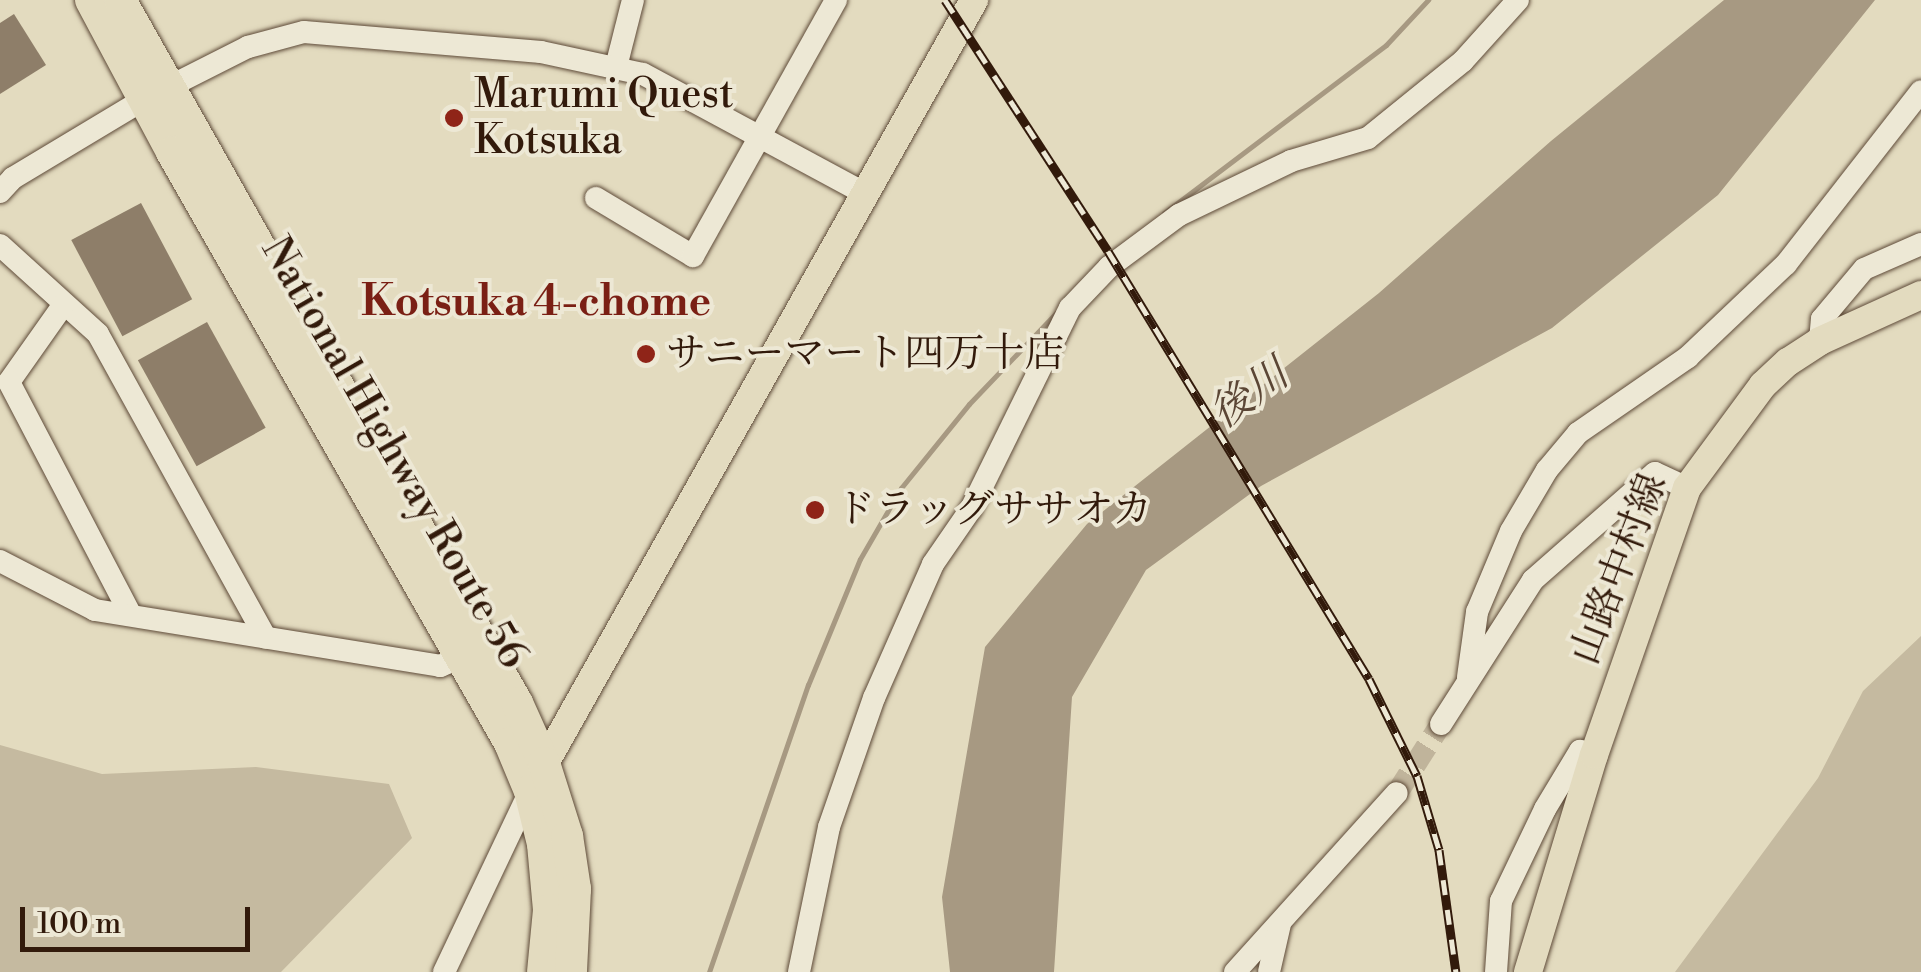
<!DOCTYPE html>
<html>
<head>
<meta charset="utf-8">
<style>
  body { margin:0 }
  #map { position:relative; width:1921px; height:972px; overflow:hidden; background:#e3dbbf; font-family:"Libre Bodoni","Noto Serif JP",serif }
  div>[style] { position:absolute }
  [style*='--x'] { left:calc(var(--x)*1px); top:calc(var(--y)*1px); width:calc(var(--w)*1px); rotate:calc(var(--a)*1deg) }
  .green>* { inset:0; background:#c5baa0 }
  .water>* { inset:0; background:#a79982 }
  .stream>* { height:5px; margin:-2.5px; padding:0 2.5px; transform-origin:2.5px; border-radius:2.5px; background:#a79982 }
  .building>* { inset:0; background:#8e7e69; transform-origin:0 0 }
  .minor-tunnel>* { height:22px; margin-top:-11px; transform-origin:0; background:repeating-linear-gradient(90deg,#c0b49b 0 22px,transparent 0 33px) }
  .roads { filter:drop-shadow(0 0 2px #5e4a38) drop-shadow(0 0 2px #5e4a38) }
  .minor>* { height:22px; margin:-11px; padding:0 11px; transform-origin:11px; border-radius:11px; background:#ede8d5 }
  .major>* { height:28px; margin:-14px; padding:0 14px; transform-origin:14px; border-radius:14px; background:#e3dbbf }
  .highway>* { height:32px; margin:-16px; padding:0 16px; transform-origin:16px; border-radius:16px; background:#e3dbbf }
  .rail>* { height:9px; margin-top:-4.5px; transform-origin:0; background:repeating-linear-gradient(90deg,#ede8d5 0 15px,#321a0b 0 30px); box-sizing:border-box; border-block:2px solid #321a0b }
  .dots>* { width:28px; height:28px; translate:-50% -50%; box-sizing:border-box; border:5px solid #ede8d5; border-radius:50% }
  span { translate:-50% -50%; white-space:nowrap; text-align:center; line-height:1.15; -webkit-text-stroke:8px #ede8d5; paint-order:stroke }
  .poi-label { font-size:40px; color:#321a0b }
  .left { translate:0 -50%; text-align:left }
  .street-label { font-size:40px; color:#321a0b }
  .neighbourhood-label { font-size:42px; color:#7a1f14; font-weight:700 }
  .water-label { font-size:42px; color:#5b4635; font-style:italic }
  .scale { position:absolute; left:20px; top:907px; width:230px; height:45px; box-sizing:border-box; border:5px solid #321a0b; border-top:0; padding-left:12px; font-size:30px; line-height:35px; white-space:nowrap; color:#321a0b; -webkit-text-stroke:8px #ede8d5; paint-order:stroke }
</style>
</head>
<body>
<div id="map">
  <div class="green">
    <div style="clip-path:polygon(1921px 636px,1921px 972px,1675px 972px,1818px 778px,1863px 691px)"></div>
    <div style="clip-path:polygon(0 745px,102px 774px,256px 767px,389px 784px,412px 838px,281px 972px,0 972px)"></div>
  </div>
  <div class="water">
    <div style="clip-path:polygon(1724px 0,1875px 0,1718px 195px,1552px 328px,1261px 486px,1146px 570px,1072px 697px,1054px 972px,950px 972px,942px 897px,985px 647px,1087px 524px,1379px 293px,1551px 141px)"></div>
  </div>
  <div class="stream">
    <div style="--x:1164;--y:213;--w:278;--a:-37.1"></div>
    <div style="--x:1386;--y:45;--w:62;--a:-47"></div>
    <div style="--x:709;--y:972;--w:304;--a:-71"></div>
    <div style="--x:808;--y:685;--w:136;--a:-67.6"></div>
    <div style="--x:860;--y:559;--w:82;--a:-60"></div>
    <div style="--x:901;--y:488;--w:108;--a:-51"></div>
    <div style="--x:969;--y:404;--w:127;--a:-46.3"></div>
  </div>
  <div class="building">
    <div style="clip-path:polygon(14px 14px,46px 65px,0 94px,0 23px)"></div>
    <div style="left:141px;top:203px;width:109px;height:79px;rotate:62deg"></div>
    <div style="left:207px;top:322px;width:121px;height:79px;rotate:61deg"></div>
  </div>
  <div class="minor-tunnel">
    <div style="--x:1397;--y:793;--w:82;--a:-57.5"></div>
  </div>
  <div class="roads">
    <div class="minor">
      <div style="--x:616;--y:67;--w:69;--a:-75.8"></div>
      <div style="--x:0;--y:192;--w:19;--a:-47"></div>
      <div style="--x:13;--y:178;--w:152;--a:-31"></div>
      <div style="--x:143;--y:100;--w:118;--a:-26.8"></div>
      <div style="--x:248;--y:47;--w:58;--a:-15"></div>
      <div style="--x:304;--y:32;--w:238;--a:4.8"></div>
      <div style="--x:541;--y:52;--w:104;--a:12.2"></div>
      <div style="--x:643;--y:74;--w:251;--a:28.3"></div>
      <div style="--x:596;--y:198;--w:113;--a:30.9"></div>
      <div style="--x:693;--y:256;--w:293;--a:-60.8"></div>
      <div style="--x:0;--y:245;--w:132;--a:42.2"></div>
      <div style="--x:98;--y:334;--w:347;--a:61.1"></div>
      <div style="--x:64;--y:304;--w:95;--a:125.2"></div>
      <div style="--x:9;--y:382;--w:263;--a:62.4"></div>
      <div style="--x:1820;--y:341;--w:22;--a:-85"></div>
      <div style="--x:1822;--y:319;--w:65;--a:-50"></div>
      <div style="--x:1864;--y:269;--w:62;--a:-23.7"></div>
      <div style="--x:0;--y:561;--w:107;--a:27.3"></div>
      <div style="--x:95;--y:610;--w:350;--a:9.2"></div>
      <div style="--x:440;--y:666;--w:22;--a:-22"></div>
      <div style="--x:1468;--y:677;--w:66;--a:-82.1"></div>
      <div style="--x:1477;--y:612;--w:88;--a:-67.2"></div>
      <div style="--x:1511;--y:531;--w:71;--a:-59.5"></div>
      <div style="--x:1547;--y:470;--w:48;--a:-50"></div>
      <div style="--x:1578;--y:433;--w:134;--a:-34.6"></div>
      <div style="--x:1688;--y:357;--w:135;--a:-43.5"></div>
      <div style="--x:1786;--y:264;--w:219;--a:-52"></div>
      <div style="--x:1441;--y:724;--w:171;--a:-57.4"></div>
      <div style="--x:1533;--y:580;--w:162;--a:-41.3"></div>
      <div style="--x:1655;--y:473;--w:35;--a:25"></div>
      <div style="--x:444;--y:972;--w:200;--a:-64.6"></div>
      <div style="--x:799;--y:972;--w:148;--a:-78.3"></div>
      <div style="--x:829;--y:827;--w:137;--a:-70.8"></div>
      <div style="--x:874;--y:698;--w:146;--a:-66.2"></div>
      <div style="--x:933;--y:564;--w:67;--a:-55.4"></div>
      <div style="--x:971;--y:509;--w:224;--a:-63.8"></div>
      <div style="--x:1070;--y:308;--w:57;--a:-46.4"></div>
      <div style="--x:1109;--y:267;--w:87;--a:-36.6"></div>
      <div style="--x:1179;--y:215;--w:124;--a:-25.7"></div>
      <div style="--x:1291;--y:161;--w:80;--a:-16.6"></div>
      <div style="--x:1368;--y:138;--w:122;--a:-39"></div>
      <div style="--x:1463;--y:61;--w:82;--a:-48"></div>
      <div style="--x:1235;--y:972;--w:241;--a:-47.9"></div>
      <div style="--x:1269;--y:972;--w:49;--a:-77.1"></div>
      <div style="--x:1496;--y:972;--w:71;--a:-86"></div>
      <div style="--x:1501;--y:901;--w:102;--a:-64.4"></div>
      <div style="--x:1545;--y:809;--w:68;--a:-58.9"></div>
      <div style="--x:1580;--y:751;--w:15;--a:16"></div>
    </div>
    <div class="major">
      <div style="--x:536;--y:779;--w:894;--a:-60.65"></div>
      <div style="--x:1528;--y:972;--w:227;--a:-73.1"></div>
      <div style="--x:1594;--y:755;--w:283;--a:-70.8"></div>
      <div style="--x:1687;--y:488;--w:128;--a:-53.6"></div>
      <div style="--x:1763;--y:385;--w:34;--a:-43"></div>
      <div style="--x:1788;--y:362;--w:38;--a:-33"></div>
      <div style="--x:1820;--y:341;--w:111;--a:-24.5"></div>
    </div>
    <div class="highway">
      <div style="--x:91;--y:0;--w:172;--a:61.9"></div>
      <div style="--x:172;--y:152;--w:681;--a:60.23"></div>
      <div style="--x:510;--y:743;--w:52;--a:67.4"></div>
      <div style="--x:530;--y:791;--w:55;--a:76.2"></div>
      <div style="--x:543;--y:844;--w:66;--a:84.8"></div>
      <div style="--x:549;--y:910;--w:62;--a:95.5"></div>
      <div style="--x:120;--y:0;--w:807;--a:60.55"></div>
      <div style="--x:517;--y:703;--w:66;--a:65.8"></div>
      <div style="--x:544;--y:763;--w:77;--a:72.5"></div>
      <div style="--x:567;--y:836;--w:54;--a:81.4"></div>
      <div style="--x:575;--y:889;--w:83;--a:92.8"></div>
    </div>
  </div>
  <div class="rail">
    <div style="--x:945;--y:0;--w:299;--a:57"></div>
    <div style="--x:1108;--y:251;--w:501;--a:58.62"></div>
    <div style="--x:1369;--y:679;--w:108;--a:63.7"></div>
    <div style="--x:1417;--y:776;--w:77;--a:73.4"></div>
    <div style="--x:1439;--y:850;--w:123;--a:82.1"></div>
  </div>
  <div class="dots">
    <div style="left:454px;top:118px;background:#8f2418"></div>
    <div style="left:646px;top:354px;background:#8f2418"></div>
    <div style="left:815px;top:510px;background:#8f2418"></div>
  </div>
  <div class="poi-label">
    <span class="left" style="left:474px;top:118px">Marumi Quest<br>Kotsuka</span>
    <span class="left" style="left:666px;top:354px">サニーマート四万十店</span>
    <span class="left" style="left:835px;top:510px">ドラッグササオカ</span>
  </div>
  <div class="street-label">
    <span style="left:394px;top:453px;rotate:60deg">National Highway Route 56</span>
    <span style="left:1619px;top:569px;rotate:-69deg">山路中村線</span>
  </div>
  <div class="neighbourhood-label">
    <span style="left:536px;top:303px">Kotsuka 4-chome</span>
  </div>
  <div class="water-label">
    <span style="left:1250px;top:395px;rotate:-36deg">後川</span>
  </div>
  <div class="scale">100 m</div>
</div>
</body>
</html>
